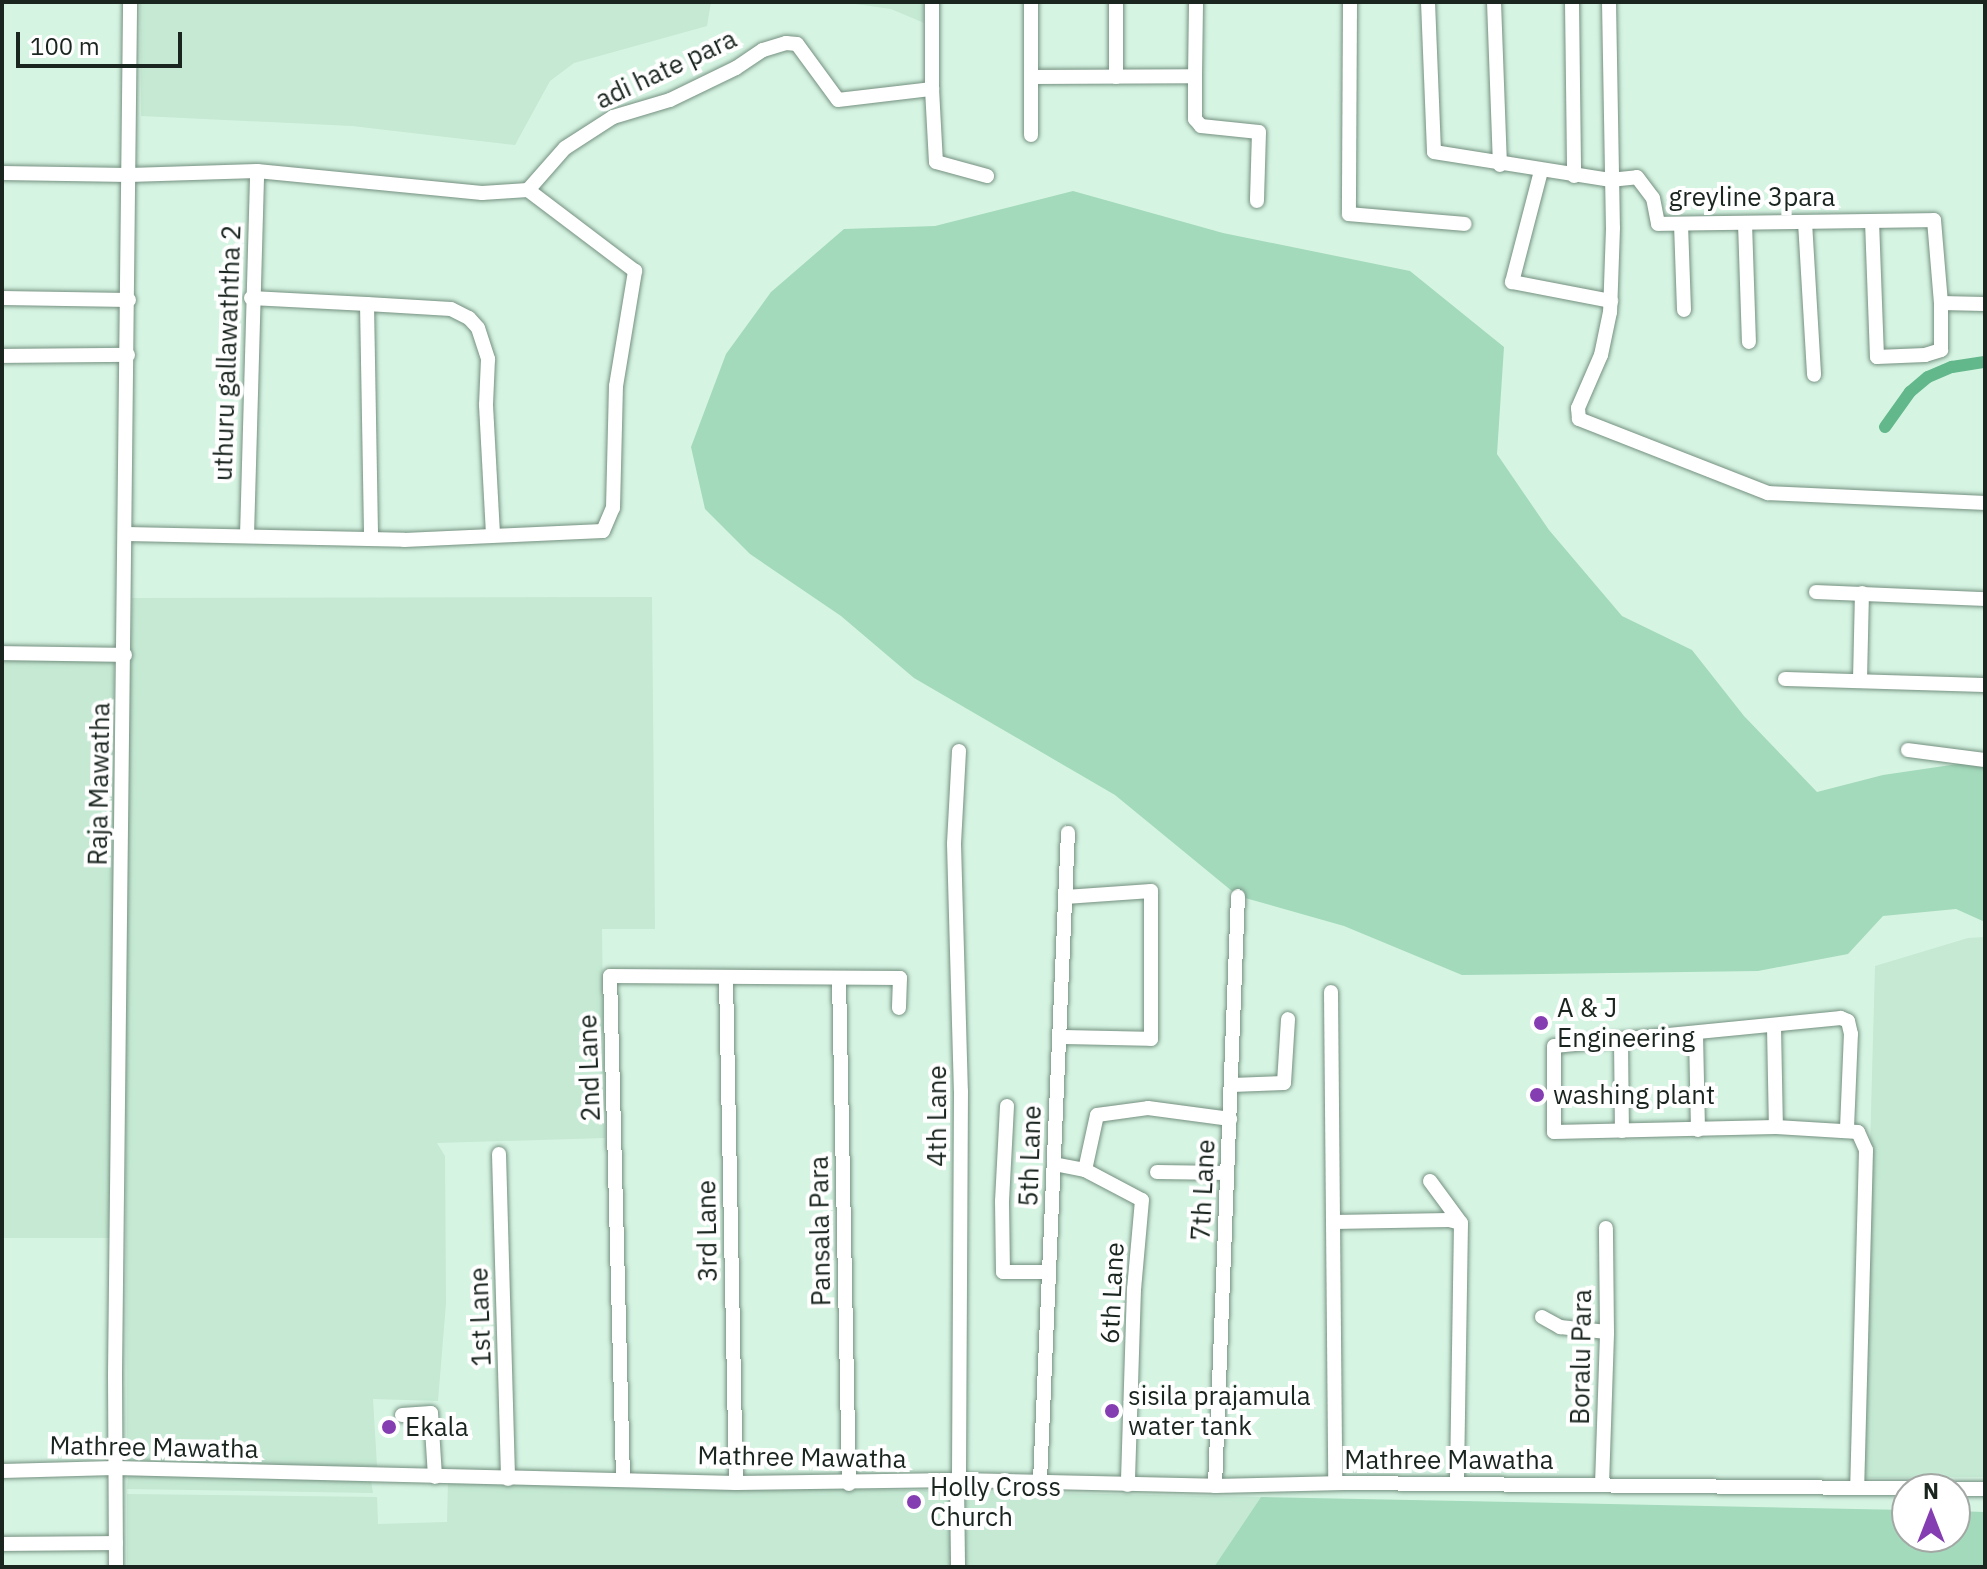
<!DOCTYPE html>
<html>
<head>
<meta charset="utf-8">
<style>
  body { margin:0 }
  #map { position:relative; width:1987px; height:1569px; overflow:hidden; background:#d6f4e2; font-family:"IBM Plex Sans",sans-serif }
  div>[style] { position:absolute }
  [style*='--x'] { left:calc(var(--x)*1px); top:calc(var(--y)*1px); width:calc(var(--w)*1px); rotate:calc(var(--a)*1deg) }
  .built>* { inset:0; background:#c5e9d3; transform-origin:0 0 }
  .green>* { inset:0; background:#a3dabb }
  .canal>* { height:12px; margin:-6px; padding:0 6px; transform-origin:6px; border-radius:6px; background:#62b78b }
  .roads { filter:drop-shadow(0 0 2px #759080) drop-shadow(0 0 2px #759080) }
  .minor>* { height:14px; margin:-7px; padding:0 7px; transform-origin:7px; border-radius:7px; background:#fff }
  .dots>* { width:22px; height:22px; translate:-50% -50%; box-sizing:border-box; border:4px solid #fff; border-radius:50% }
  span { translate:-50% -50%; white-space:nowrap; text-align:center; line-height:1.15; -webkit-text-stroke:8px #fff; paint-order:stroke }
  .street-label { font-size:26px; color:#1a251f }
  .poi-label { font-size:26px; color:#1a251f }
  .left { translate:0 -50%; text-align:left }
  .frame { position:absolute; inset:0; border:4px solid #1a251f; pointer-events:none }
  .north { position:absolute; left:1891px; top:1473px; width:80px; height:80px; box-sizing:border-box; background:#fff; border:2px solid #a3a8a5; border-radius:50%; rotate:0deg; font-size:22px; font-weight:700; line-height:32px; text-align:center; color:#1a251f }
  .north::after { content:''; display:block; margin:auto; width:28px; height:36px; background:#853eb1; clip-path:polygon(50% 0,100% 100%,50% 72%,0 100%) }
  .scale { position:absolute; left:16px; top:32px; width:166px; height:36px; box-sizing:border-box; border:4px solid #1a251f; border-top:0; padding-left:10px; font-size:24px; line-height:28px; white-space:nowrap; color:#1a251f; -webkit-text-stroke:6px #fff; paint-order:stroke }
</style>
</head>
<body>
<div id="map">
  <div class="built">
    <div style="clip-path:polygon(140px 2px,711px 2px,707px 26px,574px 63px,550px 81px,515px 145px,352px 126px,141px 116px)"></div>
    <div style="clip-path:polygon(841px 2px,924px 2px,924px 23px,891px 9px)"></div>
    <div style="clip-path:polygon(652px 597px,655px 929px,602px 929px,605px 1138px,437px 1143px,445px 1156px,446px 1303px,438px 1401px,373px 1399px,377px 1466px,127px 1465px,125px 933px,132px 598px)"></div>
    <div style="left:114px;top:660px;width:578px;height:112px;rotate:90deg"></div>
    <div style="clip-path:polygon(1985px 937px,1985px 1477px,1861px 1478px,1875px 966px,1968px 938px)"></div>
    <div style="clip-path:polygon(128px 1475px,371px 1481px,373px 1493px,127px 1489px)"></div>
    <div style="clip-path:polygon(448px 1481px,1261px 1497px,1214px 1567px,127px 1567px,127px 1494px,377px 1497px,378px 1524px,447px 1522px)"></div>
  </div>
  <div class="green">
    <div style="clip-path:polygon(1073px 191px,1223px 233px,1410px 271px,1504px 347px,1497px 454px,1549px 530px,1622px 616px,1692px 650px,1744px 716px,1817px 792px,1883px 775px,1985px 760px,1985px 922px,1956px 909px,1883px 916px,1848px 954px,1758px 971px,1462px 975px,1344px 926px,1238px 896px,1115px 795px,914px 678px,841px 616px,750px 554px,705px 509px,691px 447px,726px 354px,771px 292px,844px 229px,935px 226px)"></div>
    <div style="clip-path:polygon(1261px 1497px,1907px 1510px,1907px 1537px,1955px 1537px,1955px 1511px,1985px 1512px,1985px 1567px,1214px 1567px)"></div>
  </div>
  <div class="canal">
    <div style="--x:1885;--y:427;--w:43;--a:-54.5"></div>
    <div style="--x:1910;--y:392;--w:23;--a:-40"></div>
    <div style="--x:1928;--y:377;--w:26;--a:-23"></div>
    <div style="--x:1952;--y:367;--w:33;--a:-9"></div>
  </div>
  <div class="roads">
    <div class="minor">
      <div style="--x:932;--y:2;--w:87;--a:90"></div>
      <div style="--x:1031;--y:2;--w:75;--a:90"></div>
      <div style="--x:1116;--y:2;--w:75;--a:90"></div>
      <div style="--x:1350;--y:2;--w:212;--a:90.3"></div>
      <div style="--x:1349;--y:214;--w:116;--a:4.9"></div>
      <div style="--x:1428;--y:2;--w:150;--a:87.7"></div>
      <div style="--x:1434;--y:152;--w:178;--a:9"></div>
      <div style="--x:1610;--y:180;--w:27;--a:-6"></div>
      <div style="--x:1637;--y:177;--w:26;--a:53"></div>
      <div style="--x:1653;--y:198;--w:26;--a:79"></div>
      <div style="--x:1658;--y:224;--w:276;--a:-0.8"></div>
      <div style="--x:1934;--y:220;--w:83;--a:85.2"></div>
      <div style="--x:1941;--y:303;--w:44;--a:1.3"></div>
      <div style="--x:1494;--y:2;--w:163;--a:87.9"></div>
      <div style="--x:1572;--y:2;--w:174;--a:89.3"></div>
      <div style="--x:1609;--y:2;--w:226;--a:89"></div>
      <div style="--x:1613;--y:228;--w:84;--a:92"></div>
      <div style="--x:1610;--y:312;--w:44;--a:101.8"></div>
      <div style="--x:1601;--y:355;--w:58;--a:113.5"></div>
      <div style="--x:1578;--y:408;--w:11;--a:85"></div>
      <div style="--x:1579;--y:419;--w:203;--a:21.4"></div>
      <div style="--x:1768;--y:493;--w:217;--a:2.6"></div>
      <div style="--x:1195;--y:76;--w:74;--a:-89.2"></div>
      <div style="--x:1031;--y:135;--w:58;--a:-90"></div>
      <div style="--x:1031;--y:77;--w:164;--a:-0.3"></div>
      <div style="--x:1195;--y:76;--w:43;--a:90"></div>
      <div style="--x:1195;--y:119;--w:9;--a:49"></div>
      <div style="--x:1201;--y:126;--w:58;--a:5.9"></div>
      <div style="--x:1259;--y:132;--w:69;--a:91.7"></div>
      <div style="--x:1541;--y:171;--w:115;--a:104.6"></div>
      <div style="--x:1512;--y:282;--w:101;--a:10.9"></div>
      <div style="--x:2;--y:173;--w:127;--a:0.9"></div>
      <div style="--x:129;--y:175;--w:128;--a:-1.8"></div>
      <div style="--x:528;--y:190;--w:56;--a:-48.6"></div>
      <div style="--x:565;--y:148;--w:57;--a:-32.9"></div>
      <div style="--x:613;--y:117;--w:59;--a:-16.6"></div>
      <div style="--x:670;--y:100;--w:73;--a:-25.9"></div>
      <div style="--x:736;--y:68;--w:32;--a:-34"></div>
      <div style="--x:763;--y:50;--w:24;--a:-17"></div>
      <div style="--x:786;--y:43;--w:11;--a:5"></div>
      <div style="--x:797;--y:44;--w:69;--a:53.8"></div>
      <div style="--x:838;--y:100;--w:95;--a:-6.7"></div>
      <div style="--x:932;--y:89;--w:73;--a:86.9"></div>
      <div style="--x:936;--y:162;--w:53;--a:15.4"></div>
      <div style="--x:1872;--y:221;--w:136;--a:87.9"></div>
      <div style="--x:1877;--y:357;--w:48;--a:-2.4"></div>
      <div style="--x:1925;--y:355;--w:17;--a:-17"></div>
      <div style="--x:1941;--y:350;--w:47;--a:-90"></div>
      <div style="--x:1805;--y:222;--w:153;--a:86.6"></div>
      <div style="--x:1745;--y:223;--w:119;--a:88.1"></div>
      <div style="--x:1681;--y:224;--w:86;--a:88"></div>
      <div style="--x:2;--y:298;--w:127;--a:0.9"></div>
      <div style="--x:251;--y:298;--w:116;--a:3"></div>
      <div style="--x:367;--y:304;--w:235;--a:89"></div>
      <div style="--x:367;--y:304;--w:84;--a:3.4"></div>
      <div style="--x:451;--y:309;--w:20;--a:27"></div>
      <div style="--x:469;--y:318;--w:13;--a:48"></div>
      <div style="--x:478;--y:328;--w:33;--a:72"></div>
      <div style="--x:488;--y:359;--w:46;--a:92.5"></div>
      <div style="--x:486;--y:405;--w:130;--a:86.9"></div>
      <div style="--x:2;--y:356;--w:126;--a:-0.5"></div>
      <div style="--x:126;--y:534;--w:278;--a:1.2"></div>
      <div style="--x:404;--y:540;--w:199;--a:-2.6"></div>
      <div style="--x:603;--y:531;--w:25;--a:-67"></div>
      <div style="--x:613;--y:508;--w:122;--a:-88.6"></div>
      <div style="--x:616;--y:386;--w:117;--a:-80.6"></div>
      <div style="--x:635;--y:271;--w:134;--a:-142.9"></div>
      <div style="--x:247;--y:536;--w:365;--a:-88.4"></div>
      <div style="--x:257;--y:171;--w:226;--a:5.6"></div>
      <div style="--x:482;--y:193;--w:46;--a:-3.7"></div>
      <div style="--x:1816;--y:592;--w:169;--a:2.4"></div>
      <div style="--x:2;--y:653;--w:123;--a:0.9"></div>
      <div style="--x:1785;--y:679;--w:200;--a:1.7"></div>
      <div style="--x:1860;--y:680;--w:87;--a:-88.7"></div>
      <div style="--x:1908;--y:750;--w:78;--a:7.4"></div>
      <div style="--x:959;--y:751;--w:93;--a:93.1"></div>
      <div style="--x:954;--y:844;--w:247;--a:88.4"></div>
      <div style="--x:961;--y:1091;--w:389;--a:90.3"></div>
      <div style="--x:726;--y:978;--w:505;--a:88.87"></div>
      <div style="--x:839;--y:978;--w:506;--a:88.87"></div>
      <div style="--x:1331;--y:992;--w:491;--a:89.5"></div>
      <div style="--x:1774;--y:1027;--w:100;--a:88.9"></div>
      <div style="--x:1696;--y:1034;--w:96;--a:88.8"></div>
      <div style="--x:1059;--y:1037;--w:92;--a:1.2"></div>
      <div style="--x:1151;--y:1039;--w:148;--a:-90"></div>
      <div style="--x:1151;--y:891;--w:86;--a:176"></div>
      <div style="--x:1621;--y:1040;--w:91;--a:89.4"></div>
      <div style="--x:1232;--y:1085;--w:52;--a:-2.2"></div>
      <div style="--x:1284;--y:1083;--w:64;--a:-86.4"></div>
      <div style="--x:1007;--y:1106;--w:95;--a:93"></div>
      <div style="--x:1002;--y:1201;--w:71;--a:89.2"></div>
      <div style="--x:1003;--y:1272;--w:46;--a:0"></div>
      <div style="--x:1847;--y:1128;--w:94;--a:-87.6"></div>
      <div style="--x:1851;--y:1034;--w:13;--a:-103"></div>
      <div style="--x:1848;--y:1021;--w:8;--a:-157"></div>
      <div style="--x:1841;--y:1018;--w:288;--a:174.4"></div>
      <div style="--x:1554;--y:1046;--w:86;--a:90"></div>
      <div style="--x:1554;--y:1132;--w:222;--a:-1.3"></div>
      <div style="--x:1776;--y:1127;--w:82;--a:3.5"></div>
      <div style="--x:1858;--y:1132;--w:20;--a:66"></div>
      <div style="--x:1866;--y:1150;--w:338;--a:91.5"></div>
      <div style="--x:499;--y:1154;--w:325;--a:88.4"></div>
      <div style="--x:1054;--y:1164;--w:32;--a:11"></div>
      <div style="--x:1085;--y:1170;--w:64;--a:27.8"></div>
      <div style="--x:1142;--y:1200;--w:89;--a:95.1"></div>
      <div style="--x:1134;--y:1289;--w:196;--a:91.8"></div>
      <div style="--x:1085;--y:1170;--w:56;--a:-77.7"></div>
      <div style="--x:1097;--y:1115;--w:51;--a:-7.8"></div>
      <div style="--x:1148;--y:1108;--w:83;--a:7.6"></div>
      <div style="--x:1157;--y:1172;--w:70;--a:0.8"></div>
      <div style="--x:1430;--y:1181;--w:52;--a:53.6"></div>
      <div style="--x:1333;--y:1222;--w:116;--a:-1"></div>
      <div style="--x:1449;--y:1220;--w:12;--a:14"></div>
      <div style="--x:1461;--y:1223;--w:261;--a:90.9"></div>
      <div style="--x:1542;--y:1317;--w:21;--a:29"></div>
      <div style="--x:1560;--y:1327;--w:47;--a:6.1"></div>
      <div style="--x:402;--y:1415;--w:29;--a:-4"></div>
      <div style="--x:431;--y:1413;--w:64;--a:86.4"></div>
      <div style="--x:2;--y:1471;--w:113;--a:-1.5"></div>
      <div style="--x:115;--y:1468;--w:621;--a:1.38"></div>
      <div style="--x:736;--y:1483;--w:223;--a:-0.8"></div>
      <div style="--x:959;--y:1480;--w:256;--a:1.3"></div>
      <div style="--x:1215;--y:1486;--w:129;--a:-1.3"></div>
      <div style="--x:1344;--y:1483;--w:641;--a:0.54"></div>
      <div style="--x:623;--y:1478;--w:502;--a:-91.48"></div>
      <div style="--x:610;--y:976;--w:290;--a:0.4"></div>
      <div style="--x:900;--y:978;--w:30;--a:92"></div>
      <div style="--x:1040;--y:1481;--w:649;--a:-87.53"></div>
      <div style="--x:957;--y:1482;--w:85;--a:89.3"></div>
      <div style="--x:1602;--y:1485;--w:153;--a:-88.1"></div>
      <div style="--x:1607;--y:1332;--w:104;--a:-90.6"></div>
      <div style="--x:1215;--y:1486;--w:590;--a:-87.77"></div>
      <div style="--x:2;--y:1544;--w:114;--a:-0.5"></div>
      <div style="--x:116;--y:1567;--w:193;--a:-90.3"></div>
      <div style="--x:115;--y:1374;--w:1372;--a:-89.37"></div>
    </div>
  </div>
  <div class="dots">
    <div style="left:1541px;top:1023px;background:#853eb1"></div>
    <div style="left:1537px;top:1095px;background:#853eb1"></div>
    <div style="left:1112px;top:1411px;background:#853eb1"></div>
    <div style="left:389px;top:1427px;background:#853eb1"></div>
    <div style="left:914px;top:1502px;background:#853eb1"></div>
  </div>
  <div class="street-label">
    <span style="left:666px;top:69px;rotate:-25deg">adi hate para</span>
    <span style="left:1752px;top:197px">greyline 3para</span>
    <span style="left:227px;top:353px;rotate:-88deg">uthuru gallawaththa 2</span>
    <span style="left:99px;top:784px;rotate:-89deg">Raja Mawatha</span>
    <span style="left:589px;top:1068px;rotate:-92deg">2nd Lane</span>
    <span style="left:937px;top:1116px;rotate:-90deg">4th Lane</span>
    <span style="left:1030px;top:1156px;rotate:-88deg">5th Lane</span>
    <span style="left:1203px;top:1190px;rotate:-87deg">7th Lane</span>
    <span style="left:707px;top:1231px;rotate:-91deg">3rd Lane</span>
    <span style="left:820px;top:1231px;rotate:-91deg">Pansala Para</span>
    <span style="left:1112px;top:1293px;rotate:-87deg">6th Lane</span>
    <span style="left:480px;top:1317px;rotate:-92deg">1st Lane</span>
    <span style="left:1581px;top:1357px;rotate:-89deg">Boralu Para</span>
    <span style="left:154px;top:1447px;rotate:1deg">Mathree Mawatha</span>
    <span style="left:802px;top:1457px;rotate:1deg">Mathree Mawatha</span>
    <span style="left:1449px;top:1460px">Mathree Mawatha</span>
  </div>
  <div class="poi-label">
    <span class="left" style="left:1557px;top:1023px">A &amp; J<br>Engineering</span>
    <span class="left" style="left:1553px;top:1095px">washing plant</span>
    <span class="left" style="left:1128px;top:1411px">sisila prajamula<br>water tank</span>
    <span class="left" style="left:405px;top:1427px">Ekala</span>
    <span class="left" style="left:930px;top:1502px">Holly Cross<br>Church</span>
  </div>
  <div class="frame"></div>
  <div class="north">N</div>
  <div class="scale">100 m</div>
</div>
</body>
</html>
